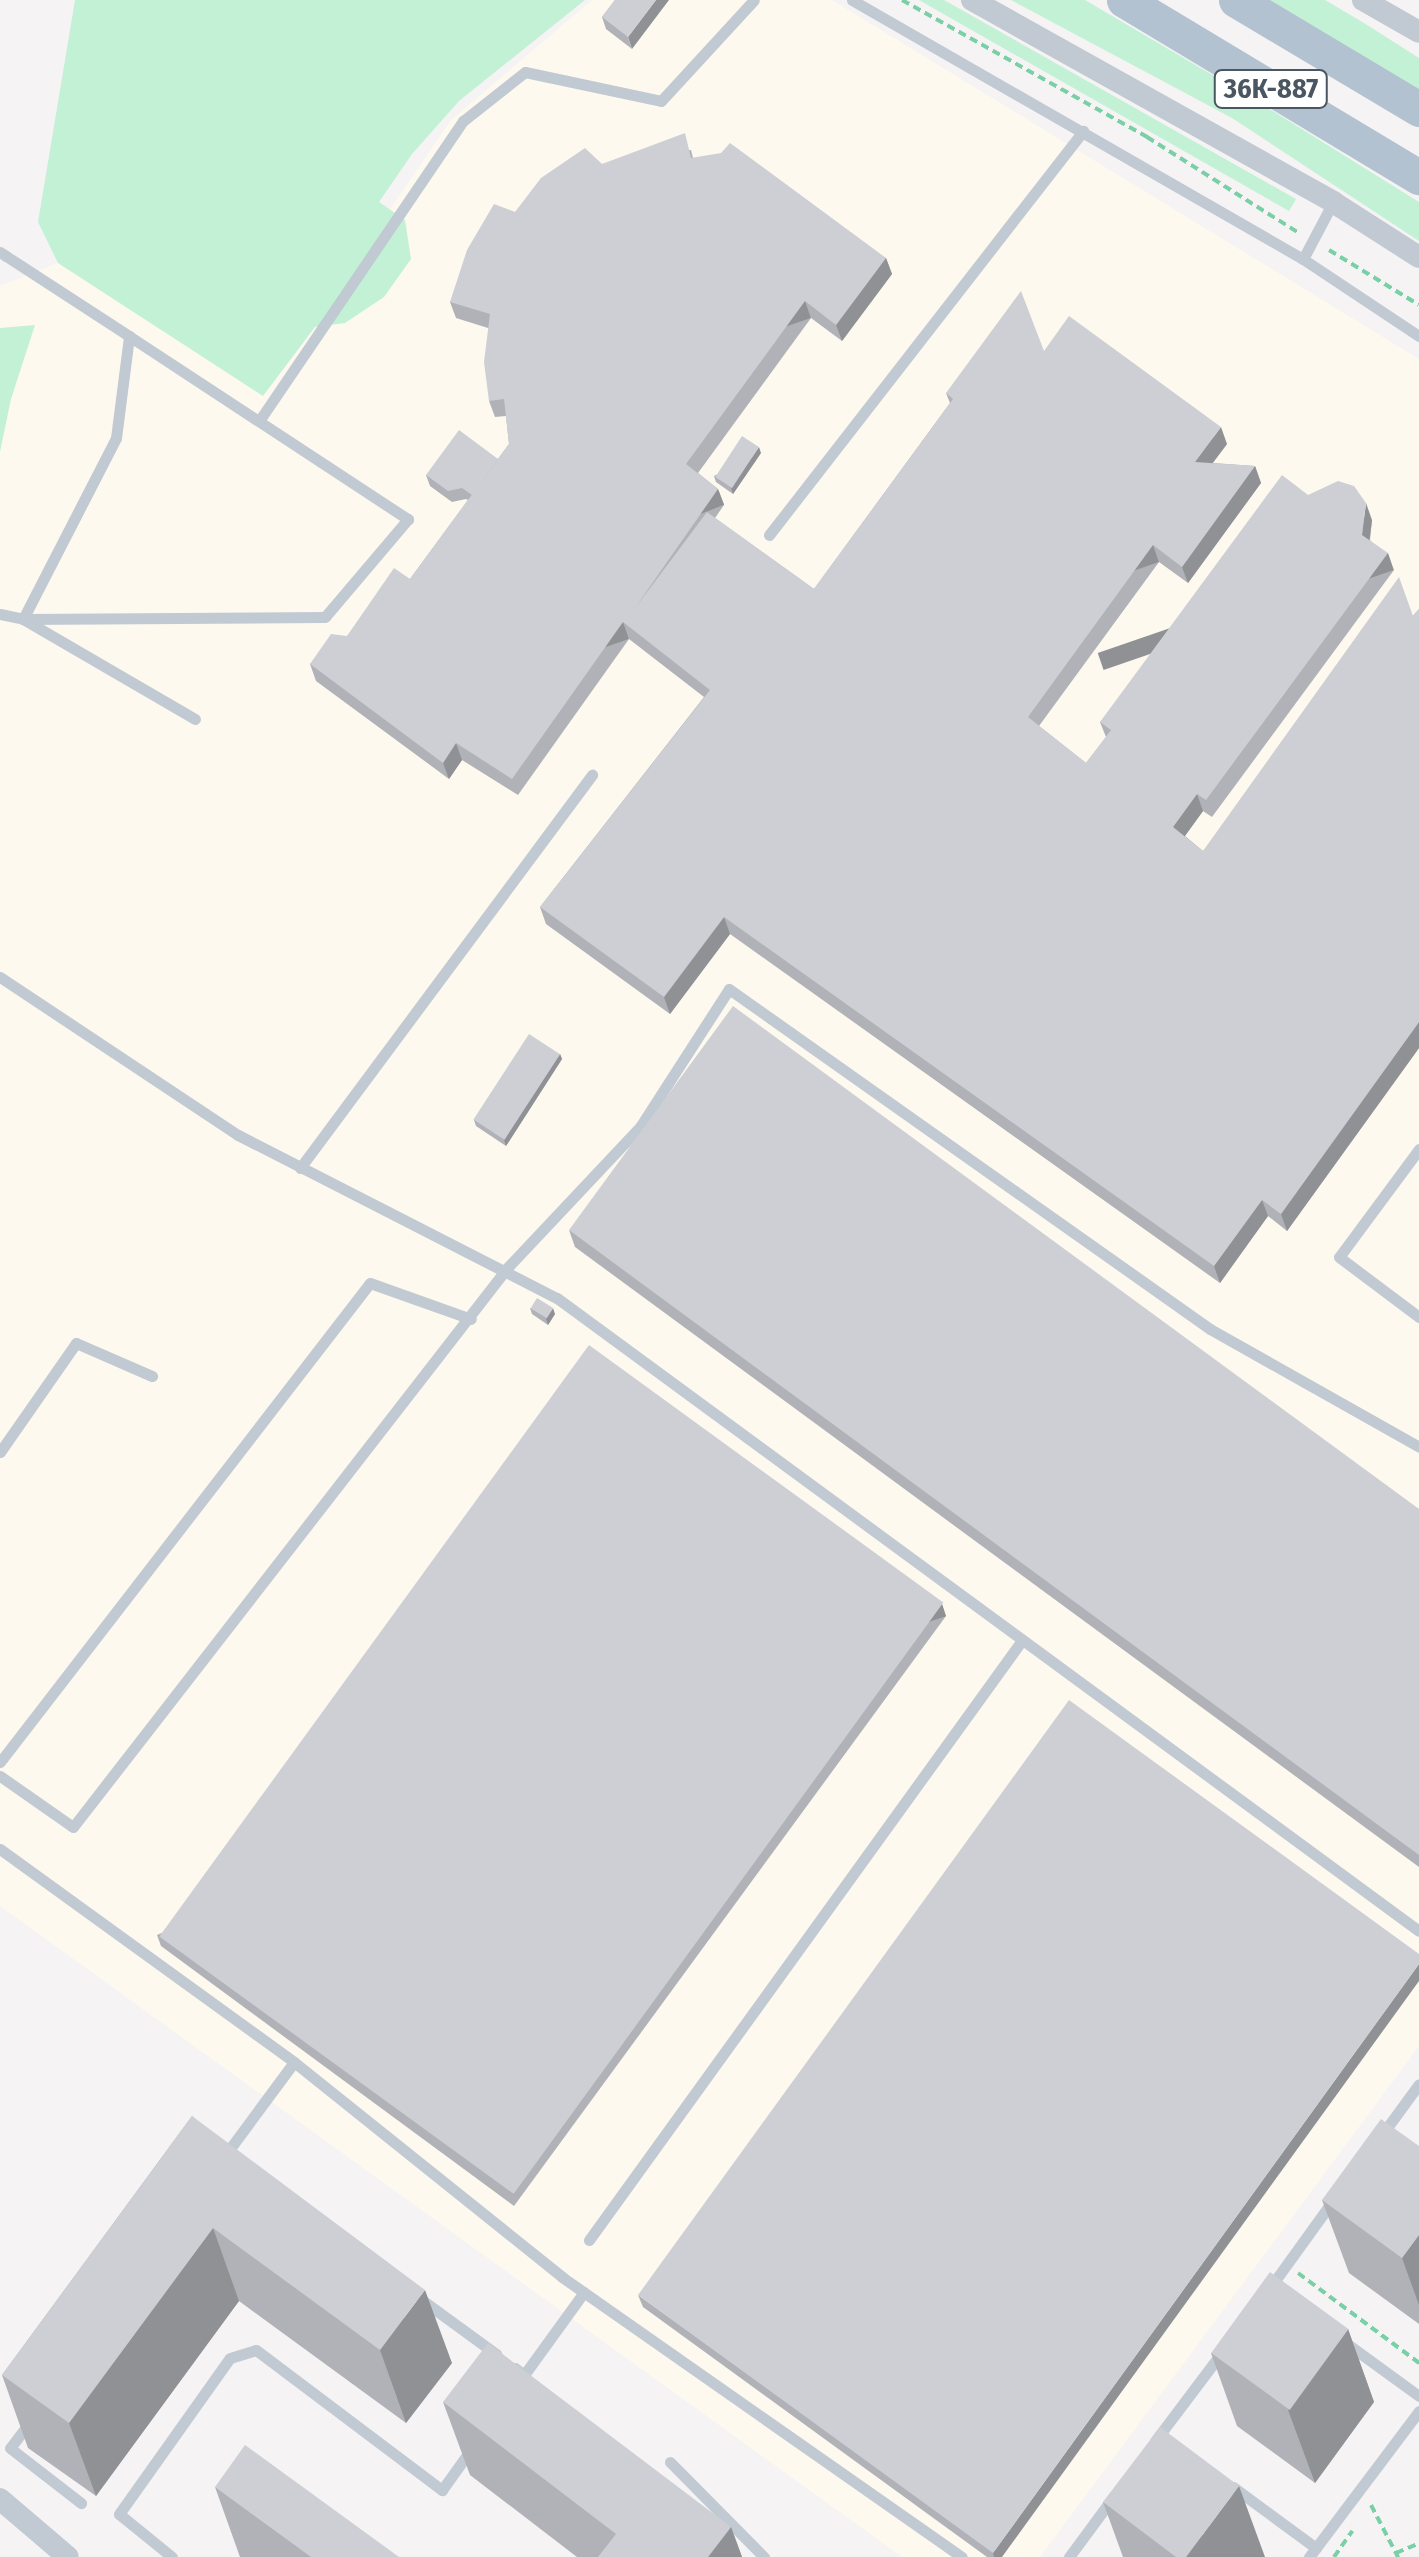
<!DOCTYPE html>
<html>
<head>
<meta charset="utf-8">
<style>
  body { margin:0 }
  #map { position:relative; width:1419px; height:2557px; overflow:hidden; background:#f5f3f3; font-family:"Fira Sans Condensed",sans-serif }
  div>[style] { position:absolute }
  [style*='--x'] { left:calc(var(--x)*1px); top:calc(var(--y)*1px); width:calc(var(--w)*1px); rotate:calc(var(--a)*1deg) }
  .commercial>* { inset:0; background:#fdf9ef }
  .green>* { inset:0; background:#c3f1d5 }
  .path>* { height:4px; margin-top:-2px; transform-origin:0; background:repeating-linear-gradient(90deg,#7ad0a6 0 8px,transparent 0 13px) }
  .lane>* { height:11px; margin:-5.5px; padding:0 5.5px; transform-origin:5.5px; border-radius:5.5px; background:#c1cad2 }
  .street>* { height:22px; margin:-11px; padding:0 11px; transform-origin:11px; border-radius:11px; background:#c1cad2 }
  .primary>* { height:35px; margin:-17.5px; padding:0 17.5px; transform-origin:17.5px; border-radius:17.5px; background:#b3c2d1 }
  .wall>* { inset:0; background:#b0b2b7 }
  .shaded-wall>* { inset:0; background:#909195; transform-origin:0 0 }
  .building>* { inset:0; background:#cdcfd5; transform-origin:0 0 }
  span { translate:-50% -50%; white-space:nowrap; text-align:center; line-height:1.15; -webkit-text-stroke:8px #fff; paint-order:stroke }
  .shield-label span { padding:2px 8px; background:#fff; border:2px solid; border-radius:8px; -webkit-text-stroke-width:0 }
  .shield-label { font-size:28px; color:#4a5661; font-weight:700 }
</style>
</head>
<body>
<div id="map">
  <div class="commercial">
    <div style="clip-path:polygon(592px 0,832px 0,1419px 359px,1419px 2046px,1040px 2557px,902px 2557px,0 1906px,0 286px,58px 263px,263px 395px,451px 120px)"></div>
  </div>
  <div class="green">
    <div style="clip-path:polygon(75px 0,585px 0,459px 101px,412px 154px,379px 202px,405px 220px,411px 259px,384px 297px,345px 323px,315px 327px,263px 396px,58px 263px,38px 222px)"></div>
    <div style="clip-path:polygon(919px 0,944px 0,1296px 199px,1289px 211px)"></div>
    <div style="clip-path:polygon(1011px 0,1085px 0,1255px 100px,1419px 202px,1419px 241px,1232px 118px)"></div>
    <div style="clip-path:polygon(1266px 0,1325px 0,1364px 23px,1419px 58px,1419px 95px)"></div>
    <div style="clip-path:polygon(35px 325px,11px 399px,0 452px,0 328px)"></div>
  </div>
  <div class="path">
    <div style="--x:902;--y:0;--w:281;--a:29.2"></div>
    <div style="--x:1147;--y:137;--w:180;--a:32.3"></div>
    <div style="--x:1329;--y:250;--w:105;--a:31.4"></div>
    <div style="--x:1298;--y:2273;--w:151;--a:36.6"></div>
    <div style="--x:1371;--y:2505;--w:59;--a:62.6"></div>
    <div style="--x:1396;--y:2553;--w:25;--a:-23"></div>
    <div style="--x:1334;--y:2557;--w:32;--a:-55"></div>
  </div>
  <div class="lane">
    <div style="--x:852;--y:0;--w:520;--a:29.87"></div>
    <div style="--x:1303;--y:259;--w:139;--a:33.6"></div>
    <div style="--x:0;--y:252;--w:7;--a:34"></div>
    <div style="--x:6;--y:256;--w:147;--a:33"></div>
    <div style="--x:129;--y:336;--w:334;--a:33.3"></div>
    <div style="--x:408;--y:519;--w:128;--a:130.3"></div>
    <div style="--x:325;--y:617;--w:302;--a:179.6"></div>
    <div style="--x:23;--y:619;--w:203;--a:-62.8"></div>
    <div style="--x:116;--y:438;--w:103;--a:-82.7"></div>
    <div style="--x:1303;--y:259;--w:64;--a:-62.2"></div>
    <div style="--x:259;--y:421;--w:363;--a:-55.8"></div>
    <div style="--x:463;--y:121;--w:79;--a:-38.3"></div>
    <div style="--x:525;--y:72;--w:139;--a:12"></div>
    <div style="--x:661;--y:101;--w:137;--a:-47.4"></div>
    <div style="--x:769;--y:535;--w:512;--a:-52.14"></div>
    <div style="--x:0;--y:614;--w:24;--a:12"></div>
    <div style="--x:23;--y:619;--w:199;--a:30.2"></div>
    <div style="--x:0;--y:977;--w:286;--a:33.6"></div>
    <div style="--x:238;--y:1135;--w:358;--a:27.1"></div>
    <div style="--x:557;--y:1298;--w:1069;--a:36.29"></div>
    <div style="--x:1419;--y:1149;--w:134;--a:126.5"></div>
    <div style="--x:1339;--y:1257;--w:100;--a:36.9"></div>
    <div style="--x:300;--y:1168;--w:490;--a:-53.4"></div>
    <div style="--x:0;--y:1452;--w:133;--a:-55.1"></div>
    <div style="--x:76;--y:1343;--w:83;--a:23.5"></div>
    <div style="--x:0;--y:1762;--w:605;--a:-52.32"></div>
    <div style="--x:370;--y:1283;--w:107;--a:19.6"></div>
    <div style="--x:0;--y:1776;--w:89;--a:34.9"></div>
    <div style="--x:73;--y:1827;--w:708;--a:-52.17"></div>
    <div style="--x:507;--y:1268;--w:194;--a:-46.7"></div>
    <div style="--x:640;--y:1127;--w:164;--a:-57.2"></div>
    <div style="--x:729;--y:989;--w:589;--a:35.25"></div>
    <div style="--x:1210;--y:1329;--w:240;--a:29.4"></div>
    <div style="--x:0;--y:1849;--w:363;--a:35.9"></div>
    <div style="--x:294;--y:2062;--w:344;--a:38.7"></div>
    <div style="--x:562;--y:2277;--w:488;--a:35"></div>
    <div style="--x:1381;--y:2136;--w:64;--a:-53.8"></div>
    <div style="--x:226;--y:2154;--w:114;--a:-53.5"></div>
    <div style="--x:589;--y:2240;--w:736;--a:-54.17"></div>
    <div style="--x:1269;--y:2289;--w:111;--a:-54.2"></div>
    <div style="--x:422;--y:2300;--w:92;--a:36.1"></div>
    <div style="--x:1346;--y:2343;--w:90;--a:36"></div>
    <div style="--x:515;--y:2368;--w:11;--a:38"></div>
    <div style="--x:524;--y:2375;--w:102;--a:-54.1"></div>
    <div style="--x:32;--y:2419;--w:36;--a:127"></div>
    <div style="--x:10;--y:2448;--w:90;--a:37.8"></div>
    <div style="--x:1155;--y:2441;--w:111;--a:-53"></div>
    <div style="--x:670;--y:2462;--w:134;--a:45.3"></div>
    <div style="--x:1233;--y:2487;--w:103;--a:36.3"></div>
    <div style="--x:172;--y:2557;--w:68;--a:-140.9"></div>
    <div style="--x:119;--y:2514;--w:191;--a:-54.6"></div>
    <div style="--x:230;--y:2358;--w:27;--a:-17"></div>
    <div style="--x:256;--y:2350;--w:233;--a:37"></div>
    <div style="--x:442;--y:2490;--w:52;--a:-54.5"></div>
    <div style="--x:1069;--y:2557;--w:76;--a:-53.6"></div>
    <div style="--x:1309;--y:2557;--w:183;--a:-53"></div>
  </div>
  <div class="street">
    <div style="--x:972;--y:0;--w:414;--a:29.2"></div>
    <div style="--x:1333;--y:202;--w:102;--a:32.6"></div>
    <div style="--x:1363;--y:0;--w:64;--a:29.7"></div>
    <div style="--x:0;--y:2499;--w:89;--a:40.5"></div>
  </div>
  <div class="primary">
    <div style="--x:1124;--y:0;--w:344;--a:31"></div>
    <div style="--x:1236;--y:0;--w:213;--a:30.8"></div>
  </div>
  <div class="wall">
    <div style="clip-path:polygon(615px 0,632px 49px,606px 29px,602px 17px)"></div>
    <div style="clip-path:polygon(691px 150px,693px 158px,886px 258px,892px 274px,842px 341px,811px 318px,698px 473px,718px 489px,724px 505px,715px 518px,814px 589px,950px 403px,946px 393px,1044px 351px,1227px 444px,1213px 463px,1255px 466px,1261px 483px,1188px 583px,1159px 562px,1039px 726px,1086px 763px,1106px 737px,1100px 722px,1308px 495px,1372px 520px,1370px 540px,1394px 570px,1212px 817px,1203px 811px,1185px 836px,1203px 851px,1419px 609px,1419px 1048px,1287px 1231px,1268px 1216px,1220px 1283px,730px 934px,670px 1014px,546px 924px,540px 907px,704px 697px,629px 639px,518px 795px,462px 760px,449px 779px,316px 681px,310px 664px,347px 636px,410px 579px,468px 500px,466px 499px,452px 502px,430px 486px,426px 475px,498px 459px,509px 444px,506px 416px,495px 417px,489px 401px,488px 328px,456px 318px,450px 302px,515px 212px,602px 164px)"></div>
    <div style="clip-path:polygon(761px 453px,733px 494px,716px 482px,714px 476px)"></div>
    <div style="clip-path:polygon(560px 1054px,562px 1059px,506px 1146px,476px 1126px,474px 1120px)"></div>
    <div style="clip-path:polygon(569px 1230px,1419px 1509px,1419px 1867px,575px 1247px)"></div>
    <div style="clip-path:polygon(530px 1308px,555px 1314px,548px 1325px,532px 1314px)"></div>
    <div style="clip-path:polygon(942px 1604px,946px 1616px,514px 2206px,161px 1946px,157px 1935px)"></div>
    <div style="clip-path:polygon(192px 2116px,452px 2363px,406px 2423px,239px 2301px,96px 2496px,28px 2448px,2px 2375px)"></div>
    <div style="clip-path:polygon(1419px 2146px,1419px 2324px,1349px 2273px,1322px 2200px)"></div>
    <div style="clip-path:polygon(638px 2295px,1002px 2557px,987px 2557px,643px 2307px)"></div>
    <div style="clip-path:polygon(1348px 2329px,1374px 2402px,1315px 2483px,1237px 2426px,1211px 2353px)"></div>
    <div style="clip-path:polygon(443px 2402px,731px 2527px,742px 2557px,577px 2557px,470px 2475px)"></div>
    <div style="clip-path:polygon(215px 2487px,399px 2557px,240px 2557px)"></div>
    <div style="clip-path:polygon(1103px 2502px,1265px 2557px,1123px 2557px)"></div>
  </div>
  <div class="shaded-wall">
    <div style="clip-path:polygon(656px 0,669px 0,632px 49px,628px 37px)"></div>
    <div style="clip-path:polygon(886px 258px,892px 274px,842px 341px,836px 325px)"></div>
    <div style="left:805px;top:301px;width:18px;height:202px;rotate:71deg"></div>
    <div style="clip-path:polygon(1221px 427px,1227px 444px,1201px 478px,1195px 462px)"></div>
    <div style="clip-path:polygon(759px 447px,761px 453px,733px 494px,731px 488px)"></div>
    <div style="clip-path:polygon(1255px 466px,1261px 483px,1188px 583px,1182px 567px)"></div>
    <div style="left:718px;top:489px;width:17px;height:145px;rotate:69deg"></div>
    <div style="clip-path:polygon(1366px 503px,1372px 520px,1368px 551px,1362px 535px)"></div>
    <div style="left:1153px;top:545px;width:18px;height:213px;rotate:71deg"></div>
    <div style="left:1388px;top:553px;width:18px;height:307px;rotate:71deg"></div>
    <div style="left:623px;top:622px;width:18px;height:192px;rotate:71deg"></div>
    <div style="clip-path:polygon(456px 743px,462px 760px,449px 779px,443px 763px)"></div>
    <div style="clip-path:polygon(1197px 794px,1203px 811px,1179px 844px,1173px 827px)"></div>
    <div style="clip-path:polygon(724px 917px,730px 934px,670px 1014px,664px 997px)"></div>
    <div style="clip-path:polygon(1419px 1022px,1419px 1048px,1287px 1231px,1281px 1214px)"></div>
    <div style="clip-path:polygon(560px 1054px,562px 1059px,506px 1146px,504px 1140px)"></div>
    <div style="clip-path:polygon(1262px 1200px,1268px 1216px,1220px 1283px,1214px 1266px)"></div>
    <div style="clip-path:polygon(553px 1308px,555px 1314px,548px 1325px,546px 1319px)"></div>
    <div style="left:942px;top:1604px;width:13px;height:732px;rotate:72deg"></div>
    <div style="clip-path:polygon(1419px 1964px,1419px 1981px,1002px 2557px,994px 2557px,993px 2553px)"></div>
    <div style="clip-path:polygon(213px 2228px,239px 2301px,96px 2496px,69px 2423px)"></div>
    <div style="clip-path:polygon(1419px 2235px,1419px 2305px,1402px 2258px)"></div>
    <div style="clip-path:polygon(425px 2290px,452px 2363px,406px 2423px,380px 2350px)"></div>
    <div style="clip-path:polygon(1348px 2329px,1374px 2402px,1315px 2483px,1288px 2410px)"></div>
    <div style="clip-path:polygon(1239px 2486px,1265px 2557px,1186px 2557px)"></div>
    <div style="clip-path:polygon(731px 2527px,742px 2557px,708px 2557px)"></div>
  </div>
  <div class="building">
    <div style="clip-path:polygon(615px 0,656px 0,628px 37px,602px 17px)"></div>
    <div style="clip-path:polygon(685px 133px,691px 158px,721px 153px,730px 143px,886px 258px,836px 325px,805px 301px,686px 464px,718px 489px,635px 608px,707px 512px,814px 589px,953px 399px,946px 393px,1021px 291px,1044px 351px,1069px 316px,1221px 427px,1195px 462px,1255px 466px,1182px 567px,1153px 545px,1028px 717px,1086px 763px,1111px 730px,1100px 722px,1282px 475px,1308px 495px,1338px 481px,1354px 486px,1366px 503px,1362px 535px,1388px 553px,1206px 800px,1197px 794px,1173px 827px,1203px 851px,1399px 577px,1413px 616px,1419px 609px,1419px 1022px,1281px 1214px,1262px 1200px,1214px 1266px,724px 917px,664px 997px,540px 907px,710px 690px,623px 622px,512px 779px,456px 743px,443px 763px,310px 664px,331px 634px,347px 636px,394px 568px,410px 579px,509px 444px,504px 399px,489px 401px,484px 362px,490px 314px,450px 302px,467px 250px,494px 204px,515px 212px,541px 178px,585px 148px,602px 164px)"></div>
    <div style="clip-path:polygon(459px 430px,498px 459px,472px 495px,462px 488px,448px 491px,426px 475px)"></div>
    <div style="left:742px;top:436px;width:20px;height:49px;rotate:33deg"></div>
    <div style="clip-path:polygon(733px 1006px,1419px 1509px,1419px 1855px,569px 1230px)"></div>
    <div style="left:529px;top:1034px;width:37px;height:102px;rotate:33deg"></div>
    <div style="left:537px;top:1298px;width:19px;height:12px;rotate:32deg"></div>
    <div style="left:589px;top:1345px;width:438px;height:731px;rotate:36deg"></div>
    <div style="clip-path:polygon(1069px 1700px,1419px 1954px,1419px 1964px,993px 2553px,638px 2295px)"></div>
    <div style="clip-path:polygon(192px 2116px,425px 2290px,380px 2350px,213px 2228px,69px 2423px,2px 2375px)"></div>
    <div style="clip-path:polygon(1381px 2119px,1419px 2146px,1419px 2235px,1402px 2258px,1322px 2200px)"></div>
    <div style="left:1270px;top:2272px;width:97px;height:100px;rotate:36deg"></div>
    <div style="clip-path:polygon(488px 2343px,731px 2527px,708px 2557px,598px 2557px,616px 2534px,443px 2402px)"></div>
    <div style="clip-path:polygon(1160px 2427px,1239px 2486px,1186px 2557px,1176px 2557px,1103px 2502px)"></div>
    <div style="clip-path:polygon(245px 2445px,399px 2557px,311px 2557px,215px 2487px)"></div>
  </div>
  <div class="shield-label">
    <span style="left:1271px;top:89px">36К-887</span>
  </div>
</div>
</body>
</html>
